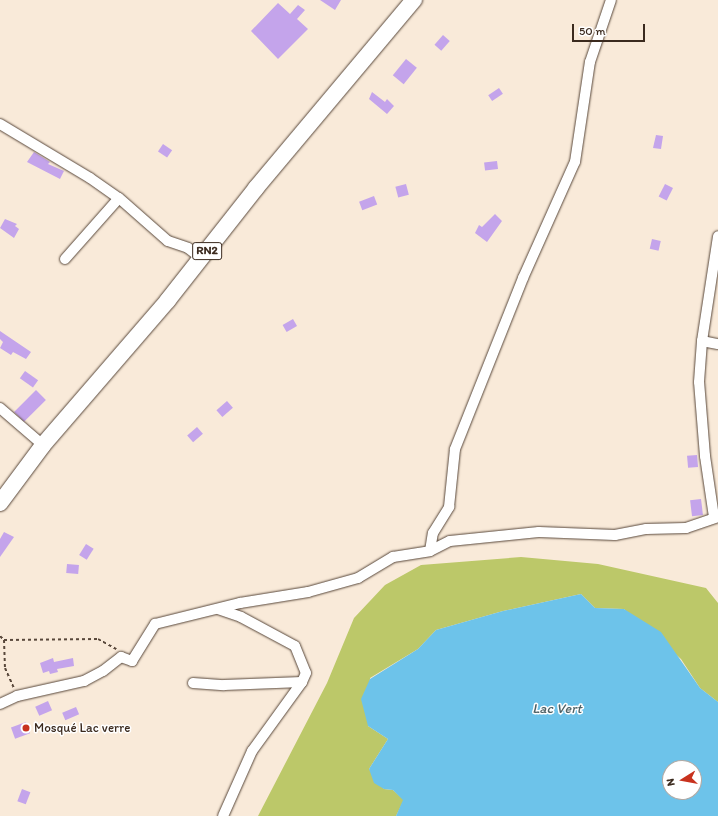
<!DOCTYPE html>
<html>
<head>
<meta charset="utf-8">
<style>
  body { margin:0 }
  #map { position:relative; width:718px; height:816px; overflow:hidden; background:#f9ead9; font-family:Itim,sans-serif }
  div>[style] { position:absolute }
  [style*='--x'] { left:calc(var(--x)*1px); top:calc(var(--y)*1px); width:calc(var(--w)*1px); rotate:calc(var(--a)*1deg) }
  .green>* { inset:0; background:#bcc869 }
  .water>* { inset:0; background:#6dc3ea }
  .building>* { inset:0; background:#c4a4eb; transform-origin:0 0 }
  .path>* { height:2px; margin-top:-1px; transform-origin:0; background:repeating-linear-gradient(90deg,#58473a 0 3px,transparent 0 6px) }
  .roads { filter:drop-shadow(0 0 1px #58473a) drop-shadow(0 0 1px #58473a) }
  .minor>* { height:10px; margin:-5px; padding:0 5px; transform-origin:5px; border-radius:5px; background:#fff }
  .trunk>* { height:16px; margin:-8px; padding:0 8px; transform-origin:8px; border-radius:8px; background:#fff }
  .dots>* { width:11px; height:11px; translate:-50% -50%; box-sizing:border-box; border:2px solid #fff; border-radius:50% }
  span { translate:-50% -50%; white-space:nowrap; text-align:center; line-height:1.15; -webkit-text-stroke:3px #fff; paint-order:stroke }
  .shield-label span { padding:1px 3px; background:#fff; border:1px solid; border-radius:3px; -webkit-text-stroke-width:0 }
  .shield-label { font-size:12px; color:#3b2a1e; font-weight:700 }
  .poi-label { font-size:13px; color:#3b2a1e }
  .left { translate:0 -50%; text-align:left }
  .water-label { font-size:14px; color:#4c6065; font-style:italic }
  .north { position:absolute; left:662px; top:760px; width:40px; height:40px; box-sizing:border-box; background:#fff; border:1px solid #b1aaa5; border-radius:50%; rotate:259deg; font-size:11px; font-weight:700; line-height:16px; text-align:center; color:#3b2a1e }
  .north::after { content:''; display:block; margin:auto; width:14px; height:18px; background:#c8321e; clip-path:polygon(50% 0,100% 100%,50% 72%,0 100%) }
  .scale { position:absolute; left:572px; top:24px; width:73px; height:18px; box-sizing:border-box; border:2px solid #3b2a1e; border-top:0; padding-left:5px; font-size:12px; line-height:14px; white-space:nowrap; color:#3b2a1e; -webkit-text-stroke:3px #fff; paint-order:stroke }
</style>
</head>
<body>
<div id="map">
  <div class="green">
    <div style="clip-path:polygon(521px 557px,598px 564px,706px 588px,718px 603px,718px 702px,700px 688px,681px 659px,624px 609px,595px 608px,581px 594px,503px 611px,436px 630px,418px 649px,370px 678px,368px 726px,388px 739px,369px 769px,384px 789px,393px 790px,404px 800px,396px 816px,258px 816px,327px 683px,354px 618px,385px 585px,421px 565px)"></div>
  </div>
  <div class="water">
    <div style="clip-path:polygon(evenodd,581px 594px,595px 608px,624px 609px,661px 632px,700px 688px,718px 702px,718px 816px,396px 816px,403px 800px,393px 790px,384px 789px,374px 783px,369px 769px,388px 739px,368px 726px,361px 699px,370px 679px,418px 649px,436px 630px,503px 611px,581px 594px,670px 768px,694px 768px,694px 792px,670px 792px,670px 768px)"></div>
  </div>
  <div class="building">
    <div style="clip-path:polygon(320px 0,341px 0,335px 10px)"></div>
    <div style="clip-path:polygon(278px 3px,290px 14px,298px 5px,305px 10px,297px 19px,308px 29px,278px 59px,251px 31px)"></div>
    <div style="left:443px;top:35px;width:9px;height:13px;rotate:41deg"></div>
    <div style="left:406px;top:59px;width:14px;height:21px;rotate:39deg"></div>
    <div style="left:499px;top:88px;width:7px;height:13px;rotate:56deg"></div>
    <div style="clip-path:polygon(372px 92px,385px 102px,387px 99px,394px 106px,387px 114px,369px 99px)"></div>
    <div style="clip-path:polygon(656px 135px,663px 136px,661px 149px,653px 148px)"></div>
    <div style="left:163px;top:144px;width:11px;height:9px;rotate:34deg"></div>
    <div style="clip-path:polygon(34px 152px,50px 162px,48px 164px,64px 171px,60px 179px,27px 162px)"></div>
    <div style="left:497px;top:161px;width:8px;height:13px;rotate:83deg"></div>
    <div style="left:406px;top:184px;width:11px;height:11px;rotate:75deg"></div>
    <div style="left:665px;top:184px;width:9px;height:14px;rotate:27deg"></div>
    <div style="left:374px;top:196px;width:9px;height:16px;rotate:69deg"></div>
    <div style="clip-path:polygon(495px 214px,502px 221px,487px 242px,475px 233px,479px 225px,482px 227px)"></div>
    <div style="clip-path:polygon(5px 219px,17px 224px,15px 226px,19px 229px,14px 238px,0 228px)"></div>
    <div style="left:652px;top:239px;width:9px;height:10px;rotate:13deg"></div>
    <div style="left:293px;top:319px;width:8px;height:12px;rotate:60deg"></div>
    <div style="clip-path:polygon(0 331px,31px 352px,26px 359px,13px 352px,11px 355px,0 348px,3px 342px,0 339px)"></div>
    <div style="left:25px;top:371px;width:16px;height:9px;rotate:35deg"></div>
    <div style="left:36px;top:390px;width:14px;height:31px;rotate:45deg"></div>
    <div style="left:227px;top:401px;width:9px;height:14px;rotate:49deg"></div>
    <div style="left:197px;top:427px;width:9px;height:13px;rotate:49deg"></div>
    <div style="left:697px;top:455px;width:12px;height:10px;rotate:85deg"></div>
    <div style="left:701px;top:499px;width:16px;height:11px;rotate:83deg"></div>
    <div style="clip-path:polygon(4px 532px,14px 537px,0 557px,0 539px)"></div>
    <div style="left:86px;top:544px;width:9px;height:13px;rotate:32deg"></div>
    <div style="left:67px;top:564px;width:12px;height:9px;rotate:5deg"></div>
    <div style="clip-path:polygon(53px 658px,54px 662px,73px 658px,74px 666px,57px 669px,58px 672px,50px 674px,49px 671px,43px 673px,40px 663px)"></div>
    <div style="left:48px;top:701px;width:10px;height:14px;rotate:66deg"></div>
    <div style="left:76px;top:707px;width:8px;height:15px;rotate:67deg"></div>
    <div style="left:26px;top:722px;width:12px;height:16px;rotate:70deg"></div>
    <div style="left:22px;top:789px;width:9px;height:13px;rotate:21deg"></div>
  </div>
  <div class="path">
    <div style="--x:0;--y:636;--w:6;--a:45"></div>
    <div style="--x:4;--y:640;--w:28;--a:88"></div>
    <div style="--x:5;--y:668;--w:22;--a:66"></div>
    <div style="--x:4;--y:640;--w:94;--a:-0.6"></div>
    <div style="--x:98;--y:639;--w:21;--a:29"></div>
  </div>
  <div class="roads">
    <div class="minor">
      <div style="--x:0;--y:124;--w:105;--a:31"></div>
      <div style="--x:90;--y:178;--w:35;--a:35"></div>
      <div style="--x:119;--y:198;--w:65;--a:41.3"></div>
      <div style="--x:168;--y:241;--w:21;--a:19"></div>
      <div style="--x:188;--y:248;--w:16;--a:38"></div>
      <div style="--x:65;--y:259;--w:81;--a:-48.5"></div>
      <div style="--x:702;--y:341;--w:16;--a:11"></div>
      <div style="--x:0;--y:408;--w:57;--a:40.7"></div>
      <div style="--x:714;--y:517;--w:62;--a:-98.4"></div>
      <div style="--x:705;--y:456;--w:74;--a:-94.6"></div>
      <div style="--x:699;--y:382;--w:41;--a:-85.8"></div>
      <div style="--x:702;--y:341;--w:106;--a:-81.3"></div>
      <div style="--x:430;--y:551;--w:18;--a:-81"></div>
      <div style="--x:433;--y:533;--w:31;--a:-58"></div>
      <div style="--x:449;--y:507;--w:58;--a:-84.1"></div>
      <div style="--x:455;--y:449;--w:184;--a:-68.3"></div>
      <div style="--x:523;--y:278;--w:127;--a:-65.9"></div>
      <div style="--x:575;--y:162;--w:101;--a:-81.5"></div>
      <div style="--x:590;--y:62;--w:65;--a:-71.3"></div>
      <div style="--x:218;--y:609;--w:24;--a:19"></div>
      <div style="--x:241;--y:617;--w:61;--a:28.2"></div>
      <div style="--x:295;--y:646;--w:29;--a:68"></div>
      <div style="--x:306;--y:673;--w:10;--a:114"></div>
      <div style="--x:302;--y:682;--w:85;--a:125.9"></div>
      <div style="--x:252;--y:751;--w:71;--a:114"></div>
      <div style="--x:193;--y:683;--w:31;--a:4"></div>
      <div style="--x:224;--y:685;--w:78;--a:-2.2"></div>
      <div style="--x:0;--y:704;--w:19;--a:-25"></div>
      <div style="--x:17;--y:696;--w:69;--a:-12.6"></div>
      <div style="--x:84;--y:681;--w:21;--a:-28"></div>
      <div style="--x:103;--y:671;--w:23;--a:-38"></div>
      <div style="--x:121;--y:657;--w:12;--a:20"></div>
      <div style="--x:132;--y:661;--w:44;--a:-58.1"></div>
      <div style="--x:155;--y:624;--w:88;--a:-13.9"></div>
      <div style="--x:240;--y:603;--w:69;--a:-9.2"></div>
      <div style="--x:308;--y:592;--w:52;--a:-15.6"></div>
      <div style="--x:358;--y:578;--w:41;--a:-31"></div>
      <div style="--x:393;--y:557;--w:37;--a:-9"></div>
      <div style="--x:430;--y:551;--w:22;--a:-27"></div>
      <div style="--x:450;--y:541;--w:89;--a:-5.8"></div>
      <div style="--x:539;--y:532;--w:76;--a:2.3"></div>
      <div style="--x:615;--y:535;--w:32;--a:-11"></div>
      <div style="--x:646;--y:529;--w:40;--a:-1.4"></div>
      <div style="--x:686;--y:528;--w:34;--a:-19"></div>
    </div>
    <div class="trunk">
      <div style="--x:0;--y:503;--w:72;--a:-53.4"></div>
      <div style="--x:43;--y:445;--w:191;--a:-49.2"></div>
      <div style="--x:168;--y:300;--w:142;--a:-51.8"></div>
      <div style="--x:256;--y:188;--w:246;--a:-50"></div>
    </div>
  </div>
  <div class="dots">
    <div style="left:26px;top:728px;background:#c8321e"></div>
  </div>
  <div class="shield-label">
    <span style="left:207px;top:251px">RN2</span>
  </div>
  <div class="poi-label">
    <span class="left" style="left:34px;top:728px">Mosqué Lac verre</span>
  </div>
  <div class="water-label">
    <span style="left:557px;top:709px">Lac Vert</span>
  </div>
  <div class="north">N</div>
  <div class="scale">50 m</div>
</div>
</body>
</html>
